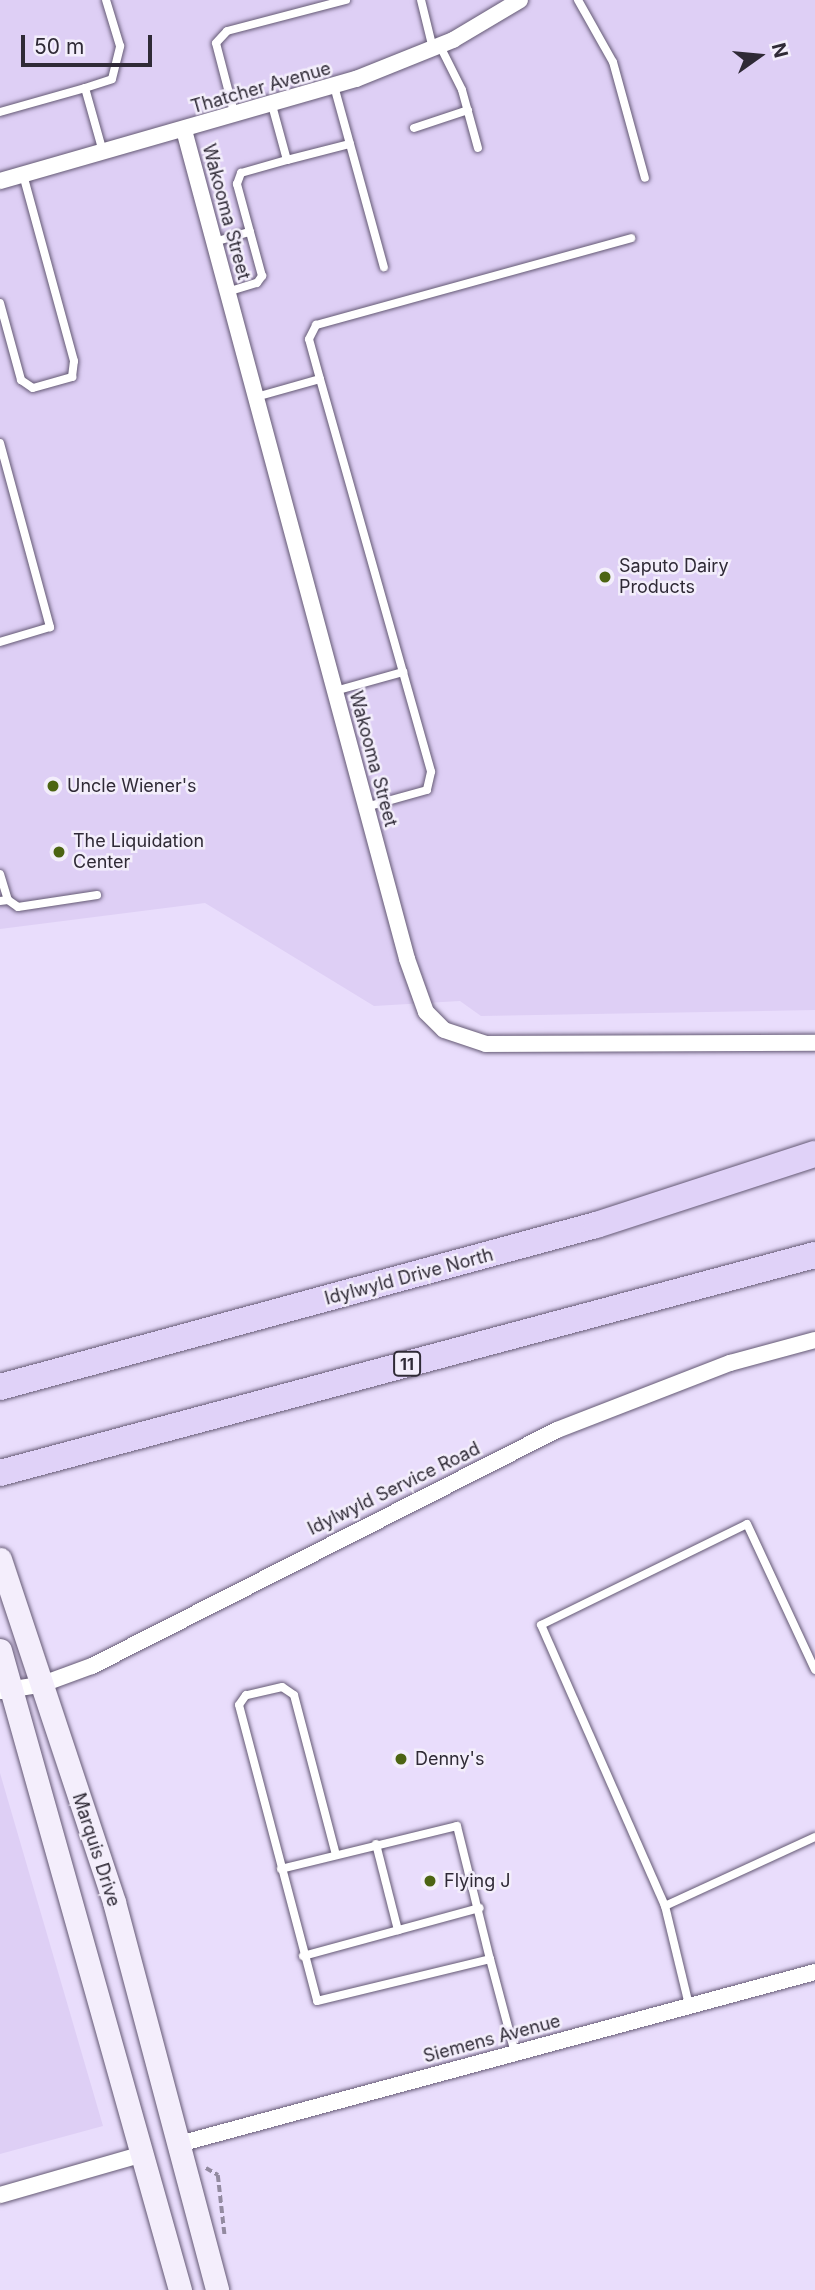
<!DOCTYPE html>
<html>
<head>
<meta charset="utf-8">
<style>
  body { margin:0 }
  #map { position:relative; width:815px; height:2290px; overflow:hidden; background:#e9ddfc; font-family:Inter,sans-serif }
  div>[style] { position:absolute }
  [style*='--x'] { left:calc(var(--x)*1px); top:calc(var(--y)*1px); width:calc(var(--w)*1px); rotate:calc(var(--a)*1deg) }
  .built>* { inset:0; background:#decff5 }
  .path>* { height:3.5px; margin-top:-1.75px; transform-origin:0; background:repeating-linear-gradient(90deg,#938aa0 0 7px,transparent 0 10.5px) }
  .roads { filter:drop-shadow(0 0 2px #645974) drop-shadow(0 0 2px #645974) }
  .service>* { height:8px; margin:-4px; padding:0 4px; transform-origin:4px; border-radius:4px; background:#fff }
  .minor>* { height:16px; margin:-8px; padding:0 8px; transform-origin:8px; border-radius:8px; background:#fff }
  .secondary>* { height:23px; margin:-11.5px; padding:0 11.5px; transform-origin:11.5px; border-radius:11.5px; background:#f4eefc }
  .trunk>* { height:26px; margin:-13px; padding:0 13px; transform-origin:13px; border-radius:13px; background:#e0d2f8 }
  .dots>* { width:19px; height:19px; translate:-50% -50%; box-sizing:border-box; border:4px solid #f3eefb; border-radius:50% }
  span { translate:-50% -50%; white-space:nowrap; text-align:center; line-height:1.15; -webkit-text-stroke:5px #f3eefb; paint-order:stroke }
  .shield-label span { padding:2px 5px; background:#f3eefb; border:2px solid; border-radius:5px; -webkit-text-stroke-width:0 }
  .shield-label { font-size:16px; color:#2f2a36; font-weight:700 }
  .street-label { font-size:18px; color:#2f2a36 }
  .poi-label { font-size:18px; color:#2f2a36 }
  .left { translate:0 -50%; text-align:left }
  .north { position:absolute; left:724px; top:21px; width:70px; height:70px; -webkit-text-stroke:5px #f3eefb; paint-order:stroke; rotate:75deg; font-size:19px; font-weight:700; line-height:28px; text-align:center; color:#2f2a36 }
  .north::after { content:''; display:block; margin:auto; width:24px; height:32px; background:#2f2a36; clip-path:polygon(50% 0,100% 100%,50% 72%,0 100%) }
  .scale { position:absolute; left:21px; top:35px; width:131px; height:32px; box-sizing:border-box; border:4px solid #2f2a36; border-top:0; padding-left:9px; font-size:21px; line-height:24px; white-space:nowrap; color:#2f2a36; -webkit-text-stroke:5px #f3eefb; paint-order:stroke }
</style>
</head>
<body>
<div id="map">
  <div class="built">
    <div style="clip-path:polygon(0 0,815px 0,815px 1010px,481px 1016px,460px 1001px,374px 1006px,205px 903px,0 929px)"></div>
    <div style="clip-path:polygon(0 1773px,103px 2126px,0 2154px)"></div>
  </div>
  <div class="path">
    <div style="--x:206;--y:2168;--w:14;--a:30"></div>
    <div style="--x:218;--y:2175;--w:62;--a:83.6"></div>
  </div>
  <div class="roads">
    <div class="service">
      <div style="--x:421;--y:0;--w:50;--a:76.2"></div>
      <div style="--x:578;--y:0;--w:71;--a:60.6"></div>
      <div style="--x:613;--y:62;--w:120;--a:74.6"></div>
      <div style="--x:440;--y:46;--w:49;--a:63.4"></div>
      <div style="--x:462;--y:90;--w:60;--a:74.6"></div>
      <div style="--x:334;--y:86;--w:188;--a:74.6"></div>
      <div style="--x:85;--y:88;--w:28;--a:-18"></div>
      <div style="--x:112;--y:79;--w:34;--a:-76"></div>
      <div style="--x:120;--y:46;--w:48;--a:-106.9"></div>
      <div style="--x:0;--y:112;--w:88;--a:-15.8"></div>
      <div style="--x:85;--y:88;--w:66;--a:74.3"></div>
      <div style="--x:235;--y:116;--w:75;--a:-104.6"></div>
      <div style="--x:216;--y:43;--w:16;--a:-47"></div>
      <div style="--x:227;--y:31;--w:123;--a:-14.6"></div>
      <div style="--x:414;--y:128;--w:57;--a:-18.4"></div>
      <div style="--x:287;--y:160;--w:65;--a:-14.3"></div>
      <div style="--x:214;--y:242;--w:37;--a:-16"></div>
      <div style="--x:250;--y:232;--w:50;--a:-105.2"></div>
      <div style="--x:237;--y:184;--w:12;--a:-70"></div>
      <div style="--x:241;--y:173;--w:48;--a:-15.8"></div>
      <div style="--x:287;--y:160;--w:57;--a:-105.3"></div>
      <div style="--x:227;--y:292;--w:31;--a:-17"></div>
      <div style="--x:257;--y:283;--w:9;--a:-54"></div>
      <div style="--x:262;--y:276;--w:46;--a:-105.3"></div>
      <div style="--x:0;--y:303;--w:80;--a:74.7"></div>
      <div style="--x:21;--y:380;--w:14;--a:34"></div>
      <div style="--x:33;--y:388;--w:41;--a:-15.8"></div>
      <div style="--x:72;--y:377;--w:16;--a:-83"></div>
      <div style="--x:74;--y:361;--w:194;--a:-105.3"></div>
      <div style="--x:320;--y:379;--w:41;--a:-105.4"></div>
      <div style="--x:309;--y:339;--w:16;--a:-63"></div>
      <div style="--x:316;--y:325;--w:327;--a:-15.4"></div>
      <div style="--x:256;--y:397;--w:66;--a:-15.7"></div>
      <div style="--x:320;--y:379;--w:408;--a:74.2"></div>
      <div style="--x:431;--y:772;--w:18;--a:103"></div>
      <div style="--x:427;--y:790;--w:63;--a:164.4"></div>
      <div style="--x:0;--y:443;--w:191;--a:74.8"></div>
      <div style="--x:50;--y:627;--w:52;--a:163.3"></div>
      <div style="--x:335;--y:691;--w:71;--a:-15.6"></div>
      <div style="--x:0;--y:874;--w:27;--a:73"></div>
      <div style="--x:8;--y:900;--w:8;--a:173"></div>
      <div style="--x:8;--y:900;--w:12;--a:35"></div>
      <div style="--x:18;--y:907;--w:80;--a:-8.6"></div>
      <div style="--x:376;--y:1844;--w:89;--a:75.7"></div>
      <div style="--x:336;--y:1855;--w:165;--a:-104.7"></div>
      <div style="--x:294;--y:1695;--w:14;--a:-146"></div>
      <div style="--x:282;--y:1687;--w:37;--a:167"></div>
      <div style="--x:246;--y:1695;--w:12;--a:125"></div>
      <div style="--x:239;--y:1705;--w:306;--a:75.2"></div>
      <div style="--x:317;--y:2001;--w:178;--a:-13.6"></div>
      <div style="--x:490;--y:1959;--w:97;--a:75.1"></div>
      <div style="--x:281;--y:1869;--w:181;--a:-13.7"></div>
      <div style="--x:457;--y:1826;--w:137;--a:76.1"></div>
      <div style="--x:665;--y:1906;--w:165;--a:-24.7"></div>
      <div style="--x:303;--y:1956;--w:183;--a:-15.2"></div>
      <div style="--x:689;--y:2005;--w:102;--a:-103.6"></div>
      <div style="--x:665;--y:1906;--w:307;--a:-113.8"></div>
      <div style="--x:541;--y:1625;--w:229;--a:-26.1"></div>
      <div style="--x:747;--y:1524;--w:161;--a:65"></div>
    </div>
    <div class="minor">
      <div style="--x:184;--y:130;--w:858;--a:74.94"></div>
      <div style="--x:407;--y:959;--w:56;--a:70.3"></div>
      <div style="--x:426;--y:1012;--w:25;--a:45"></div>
      <div style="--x:444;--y:1030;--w:44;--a:18.4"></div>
      <div style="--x:486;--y:1044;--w:329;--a:-0.2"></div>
      <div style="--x:0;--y:181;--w:370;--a:-16"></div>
      <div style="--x:356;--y:79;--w:105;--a:-21.9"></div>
      <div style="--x:453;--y:40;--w:78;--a:-30.8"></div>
      <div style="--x:1;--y:1691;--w:39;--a:-9"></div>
      <div style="--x:40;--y:1685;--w:55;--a:-20.1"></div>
      <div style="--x:92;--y:1666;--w:521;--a:-26.91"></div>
      <div style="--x:557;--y:1430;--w:186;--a:-21.2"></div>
      <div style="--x:730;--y:1363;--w:88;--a:-15.1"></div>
      <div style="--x:179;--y:2144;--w:659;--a:-15.13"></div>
      <div style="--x:0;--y:2195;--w:149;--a:-16"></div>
    </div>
    <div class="secondary">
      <div style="--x:0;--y:1559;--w:361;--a:71.6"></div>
      <div style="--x:114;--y:1902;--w:401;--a:75.1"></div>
      <div style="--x:0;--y:1650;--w:665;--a:74.29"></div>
    </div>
    <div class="trunk">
      <div style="--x:0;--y:1387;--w:618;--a:-15.21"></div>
      <div style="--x:596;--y:1225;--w:230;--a:-18"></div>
      <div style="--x:0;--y:1473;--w:844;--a:-14.98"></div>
    </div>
  </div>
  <div class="dots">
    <div style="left:605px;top:577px;background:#4c6412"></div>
    <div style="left:53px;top:786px;background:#4c6412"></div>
    <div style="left:59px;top:852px;background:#4c6412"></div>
    <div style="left:401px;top:1759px;background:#4c6412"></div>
    <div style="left:430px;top:1881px;background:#4c6412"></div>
  </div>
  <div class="shield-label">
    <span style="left:407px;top:1364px">11</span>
  </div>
  <div class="street-label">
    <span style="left:261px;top:88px;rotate:-16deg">Thatcher Avenue</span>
    <span style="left:226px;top:212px;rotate:75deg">Wakooma Street</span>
    <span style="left:373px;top:759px;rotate:75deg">Wakooma Street</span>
    <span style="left:409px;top:1277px;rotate:-15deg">Idylwyld Drive North</span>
    <span style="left:394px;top:1489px;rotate:-26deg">Idylwyld Service Road</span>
    <span style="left:96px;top:1850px;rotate:72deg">Marquis Drive</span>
    <span style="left:492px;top:2039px;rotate:-15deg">Siemens Avenue</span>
  </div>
  <div class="poi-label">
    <span class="left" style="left:619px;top:577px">Saputo Dairy<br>Products</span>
    <span class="left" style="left:67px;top:786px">Uncle Wiener's</span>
    <span class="left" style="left:73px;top:852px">The Liquidation<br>Center</span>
    <span class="left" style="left:415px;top:1759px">Denny's</span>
    <span class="left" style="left:444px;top:1881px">Flying J</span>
  </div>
  <div class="north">N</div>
  <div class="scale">50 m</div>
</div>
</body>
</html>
